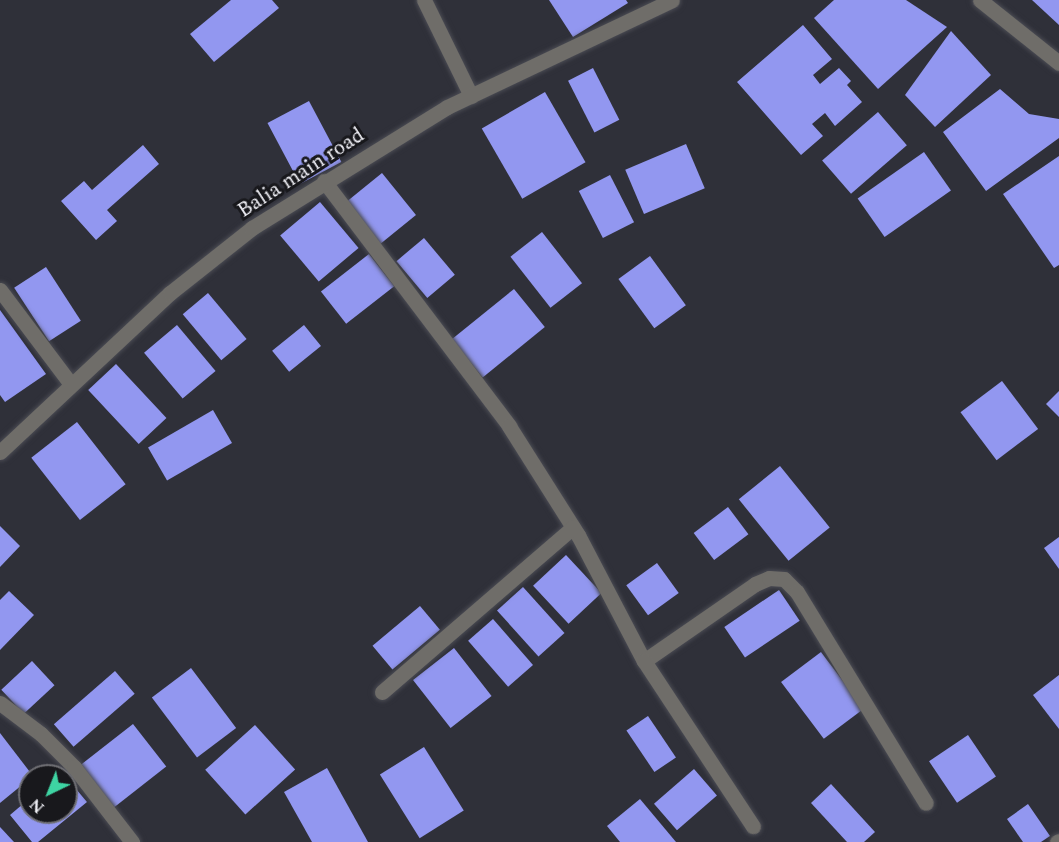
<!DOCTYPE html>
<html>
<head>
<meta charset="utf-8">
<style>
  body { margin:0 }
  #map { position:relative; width:1059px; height:842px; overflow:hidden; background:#2f3039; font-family:Spectral,serif }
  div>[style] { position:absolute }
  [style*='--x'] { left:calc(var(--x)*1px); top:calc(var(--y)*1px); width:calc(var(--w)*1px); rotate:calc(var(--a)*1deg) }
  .building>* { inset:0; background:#9297f0; transform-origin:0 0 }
  .roads { filter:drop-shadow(0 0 2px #4a4b53) drop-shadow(0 0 2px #4a4b53) }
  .street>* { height:15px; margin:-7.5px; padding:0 7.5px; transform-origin:7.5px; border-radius:7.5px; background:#6f6d69 }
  span { translate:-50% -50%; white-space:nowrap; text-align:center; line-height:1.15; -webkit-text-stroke:6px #18181c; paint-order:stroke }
  .street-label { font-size:21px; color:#efeff5 }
  .north { position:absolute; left:18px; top:764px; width:60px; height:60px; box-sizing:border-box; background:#18181c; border:2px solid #6e6e73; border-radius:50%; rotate:223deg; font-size:16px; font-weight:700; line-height:24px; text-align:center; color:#efeff5 }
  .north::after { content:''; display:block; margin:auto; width:21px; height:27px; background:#3ed4a3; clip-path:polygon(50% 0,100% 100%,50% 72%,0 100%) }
</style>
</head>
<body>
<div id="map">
  <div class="building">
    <div style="clip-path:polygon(231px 0,272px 0,279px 8px,214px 62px,190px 34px)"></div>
    <div style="clip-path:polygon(549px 0,626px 0,628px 3px,573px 37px)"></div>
    <div style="clip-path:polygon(834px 0,906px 0,947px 27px,878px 89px,814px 18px)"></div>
    <div style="clip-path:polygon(1032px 0,1059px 0,1059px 25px)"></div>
    <div style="clip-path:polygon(803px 25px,832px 59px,813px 75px,820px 84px,839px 68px,851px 81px,847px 85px,862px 102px,835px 126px,825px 113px,812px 124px,823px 136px,801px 155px,737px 82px)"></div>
    <div style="clip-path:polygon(951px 31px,991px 75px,935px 127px,905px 95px)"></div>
    <div style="left:593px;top:68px;width:58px;height:28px;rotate:63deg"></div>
    <div style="clip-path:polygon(1000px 89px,1029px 114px,1059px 119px,1059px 138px,986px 191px,943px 132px)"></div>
    <div style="left:545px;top:92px;width:81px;height:73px;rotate:60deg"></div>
    <div style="left:309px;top:101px;width:69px;height:47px;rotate:62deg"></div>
    <div style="left:878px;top:112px;width:44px;height:74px;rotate:49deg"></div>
    <div style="left:686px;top:144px;width:48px;height:66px;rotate:67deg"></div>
    <div style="clip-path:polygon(143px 145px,159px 164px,107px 210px,117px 221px,96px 240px,61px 201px,84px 181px,92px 190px)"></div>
    <div style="left:924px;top:152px;width:47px;height:81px;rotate:55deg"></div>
    <div style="clip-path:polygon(1059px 156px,1059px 265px,1054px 268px,1003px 194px)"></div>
    <div style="left:382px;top:173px;width:54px;height:48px;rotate:51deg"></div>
    <div style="left:610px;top:175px;width:53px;height:35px;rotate:63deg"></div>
    <div style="left:320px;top:202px;width:60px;height:52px;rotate:50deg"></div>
    <div style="left:542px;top:232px;width:65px;height:40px;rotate:52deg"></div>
    <div style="left:424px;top:238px;width:48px;height:36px;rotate:50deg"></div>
    <div style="left:369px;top:254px;width:41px;height:61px;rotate:52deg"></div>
    <div style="left:650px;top:256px;width:61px;height:39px;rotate:54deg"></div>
    <div style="left:46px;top:267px;width:64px;height:38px;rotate:57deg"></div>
    <div style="left:514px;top:289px;width:49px;height:80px;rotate:51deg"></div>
    <div style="left:208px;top:293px;width:60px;height:33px;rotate:50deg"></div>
    <div style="clip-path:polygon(0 310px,46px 374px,5px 402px,0 395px)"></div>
    <div style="left:177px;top:325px;width:60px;height:43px;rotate:50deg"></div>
    <div style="left:304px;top:325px;width:27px;height:41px;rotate:51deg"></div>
    <div style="left:116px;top:364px;width:74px;height:38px;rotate:47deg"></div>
    <div style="left:1002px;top:381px;width:60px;height:52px;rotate:53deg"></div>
    <div style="clip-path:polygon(1059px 391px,1059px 417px,1046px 404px)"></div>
    <div style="left:213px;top:410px;width:38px;height:75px;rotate:60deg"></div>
    <div style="left:77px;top:422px;width:79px;height:58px;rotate:52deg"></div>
    <div style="left:780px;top:466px;width:79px;height:53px;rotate:51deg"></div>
    <div style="left:728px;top:507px;width:34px;height:43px;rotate:53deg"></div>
    <div style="clip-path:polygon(0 526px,20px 546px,0 567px)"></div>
    <div style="clip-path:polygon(1059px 537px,1059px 569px,1044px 548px)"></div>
    <div style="left:566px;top:555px;width:52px;height:45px;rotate:47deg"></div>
    <div style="left:657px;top:563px;width:37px;height:38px;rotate:54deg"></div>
    <div style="left:523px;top:587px;width:62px;height:35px;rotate:48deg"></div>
    <div style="left:779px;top:590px;width:37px;height:66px;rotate:56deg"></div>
    <div style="clip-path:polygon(9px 591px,34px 615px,0 650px,0 600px)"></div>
    <div style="left:420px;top:606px;width:31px;height:62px;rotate:50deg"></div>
    <div style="left:493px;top:619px;width:61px;height:33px;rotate:49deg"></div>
    <div style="left:454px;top:648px;width:61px;height:52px;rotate:52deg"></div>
    <div style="left:821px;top:652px;width:71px;height:50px;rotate:53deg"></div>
    <div style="left:32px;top:661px;width:33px;height:42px;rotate:47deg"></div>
    <div style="left:191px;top:668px;width:75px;height:49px;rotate:53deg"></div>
    <div style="left:115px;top:671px;width:30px;height:81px;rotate:49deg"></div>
    <div style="clip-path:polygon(1059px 675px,1059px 729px,1033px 695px)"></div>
    <div style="left:648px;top:716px;width:50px;height:26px;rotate:56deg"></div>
    <div style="left:133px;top:724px;width:54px;height:66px;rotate:52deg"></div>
    <div style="left:255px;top:725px;width:60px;height:67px;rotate:48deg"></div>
    <div style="clip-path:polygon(0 733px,33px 776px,0 803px)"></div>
    <div style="left:968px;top:735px;width:50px;height:47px;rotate:56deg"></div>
    <div style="left:424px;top:747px;width:75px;height:52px;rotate:58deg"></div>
    <div style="clip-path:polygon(327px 768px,368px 842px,312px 842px,284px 792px)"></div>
    <div style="left:694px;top:769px;width:35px;height:53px;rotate:49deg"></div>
    <div style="clip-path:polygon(66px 777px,87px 802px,38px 842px,32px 842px,10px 815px,30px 798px,30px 812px,66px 812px)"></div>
    <div style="clip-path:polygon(831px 784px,875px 832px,864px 842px,847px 842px,811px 803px)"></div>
    <div style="clip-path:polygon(640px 799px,676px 842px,620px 842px,607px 826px)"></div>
    <div style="clip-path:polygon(1028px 804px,1050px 836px,1041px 842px,1023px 842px,1007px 819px)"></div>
    <div style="clip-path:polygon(0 827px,14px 842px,0 842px)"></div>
  </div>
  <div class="roads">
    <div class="street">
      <div style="--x:424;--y:0;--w:107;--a:63.9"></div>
      <div style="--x:980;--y:0;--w:101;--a:38.6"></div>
      <div style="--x:324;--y:181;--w:307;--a:52.9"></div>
      <div style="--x:509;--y:426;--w:129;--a:57.7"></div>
      <div style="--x:578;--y:535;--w:142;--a:62.4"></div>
      <div style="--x:644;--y:661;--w:135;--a:-34.7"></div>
      <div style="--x:755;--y:584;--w:15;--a:-23"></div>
      <div style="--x:769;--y:578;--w:15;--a:4"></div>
      <div style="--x:784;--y:579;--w:18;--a:45"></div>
      <div style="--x:797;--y:592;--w:247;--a:58.6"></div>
      <div style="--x:0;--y:290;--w:116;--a:53"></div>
      <div style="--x:0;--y:452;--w:233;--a:-43.1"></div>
      <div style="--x:170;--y:293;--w:105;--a:-38.4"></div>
      <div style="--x:252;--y:228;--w:229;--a:-31.8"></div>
      <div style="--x:447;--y:107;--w:249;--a:-25.4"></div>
      <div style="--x:644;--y:661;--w:198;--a:56.6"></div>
      <div style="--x:382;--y:692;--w:252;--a:-40.8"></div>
      <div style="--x:0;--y:703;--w:51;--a:37.1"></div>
      <div style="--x:41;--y:734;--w:47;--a:45"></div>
      <div style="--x:74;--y:767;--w:95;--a:52.3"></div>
      <div style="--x:1057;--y:842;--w:2;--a:-27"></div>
    </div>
  </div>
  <div class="street-label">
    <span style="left:301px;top:173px;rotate:-33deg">Balia main road</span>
  </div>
  <div class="north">N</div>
</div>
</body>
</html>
